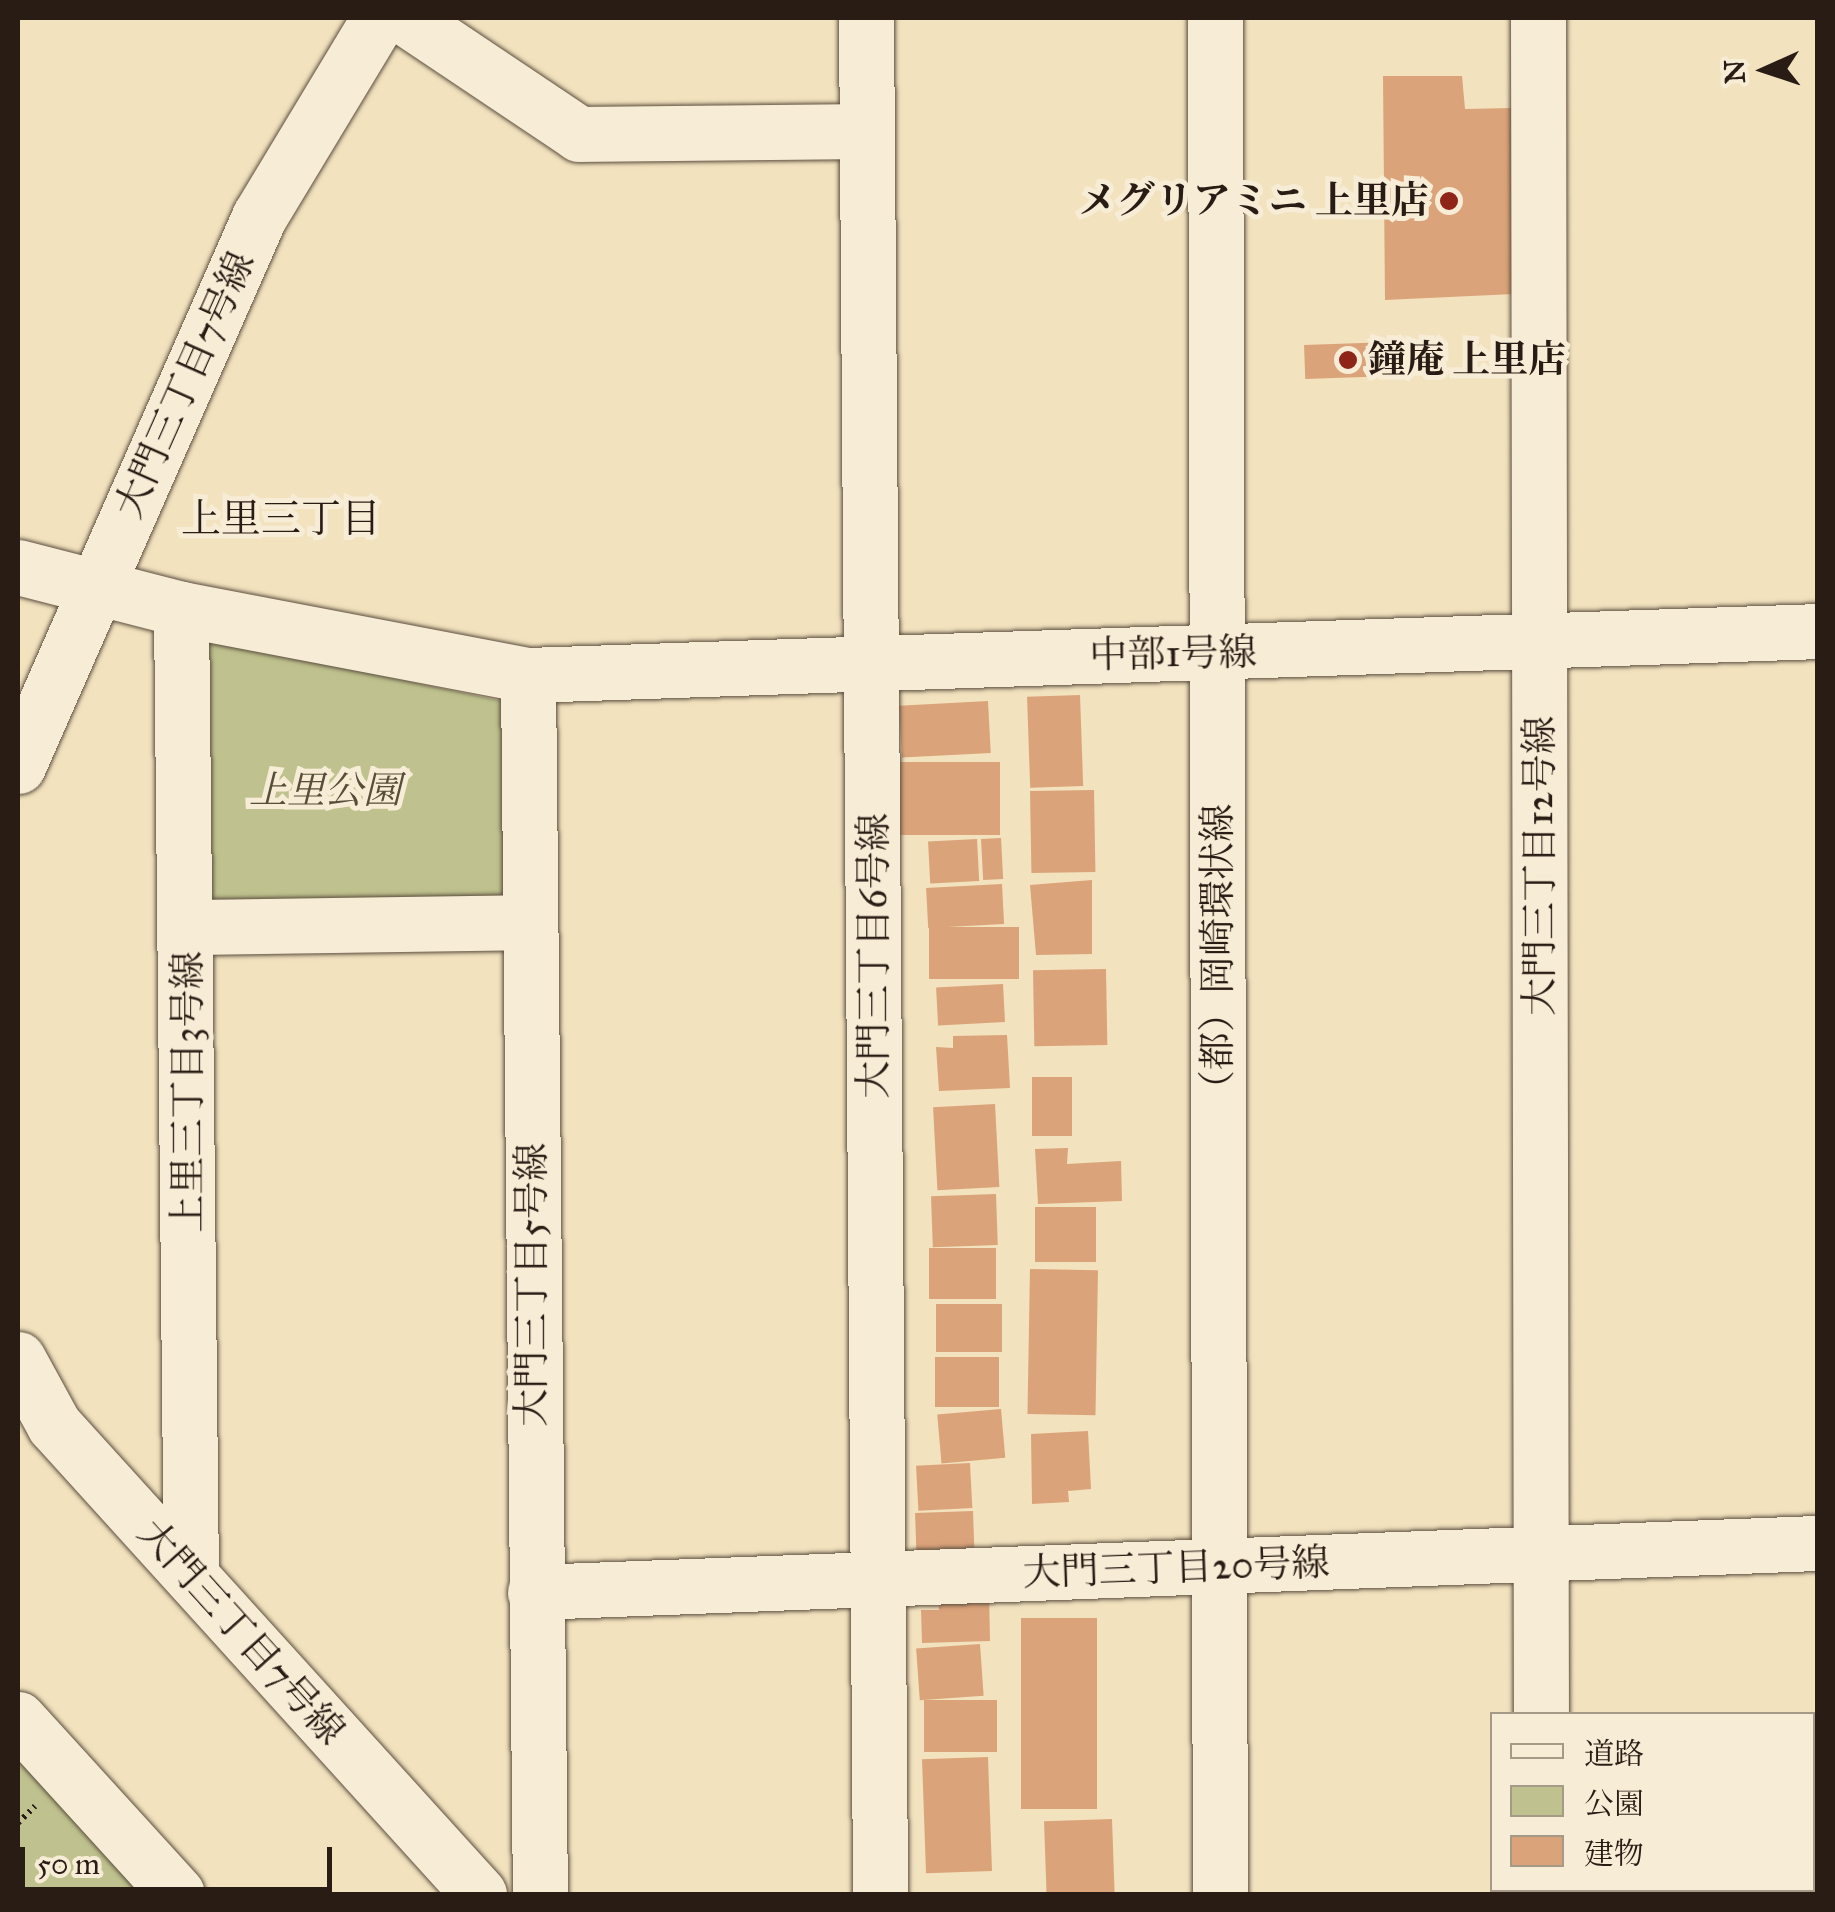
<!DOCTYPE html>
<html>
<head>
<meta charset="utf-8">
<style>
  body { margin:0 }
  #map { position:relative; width:1835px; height:1912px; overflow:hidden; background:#f2e2be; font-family:"IM FELL Great Primer","Noto Serif JP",serif }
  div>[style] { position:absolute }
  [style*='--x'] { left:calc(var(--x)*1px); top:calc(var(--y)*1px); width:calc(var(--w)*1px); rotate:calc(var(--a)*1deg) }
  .green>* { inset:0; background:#bfc28e }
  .building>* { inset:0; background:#dba379; transform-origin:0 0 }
  .path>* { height:6px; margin-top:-3px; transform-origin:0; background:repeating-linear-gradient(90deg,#291c15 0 2.5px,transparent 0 7.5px) }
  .roads { filter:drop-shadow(0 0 2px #5b4e3f) drop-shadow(0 0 2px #5b4e3f) }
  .minor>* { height:55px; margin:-27.5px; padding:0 27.5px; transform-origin:27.5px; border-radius:27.5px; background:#f7ecd5 }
  .dots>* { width:28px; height:28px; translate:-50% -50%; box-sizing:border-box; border:5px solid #f7ecd5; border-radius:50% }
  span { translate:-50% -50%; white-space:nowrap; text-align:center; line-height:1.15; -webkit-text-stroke:10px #f7ecd5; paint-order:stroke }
  .poi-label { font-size:38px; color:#291c15; font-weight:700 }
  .right { translate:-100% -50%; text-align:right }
  .left { translate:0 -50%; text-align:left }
  .street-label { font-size:38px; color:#291c15 }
  .park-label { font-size:38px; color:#564e39; font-style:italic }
  .neighbourhood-label { font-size:40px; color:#291c15 }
  .frame { position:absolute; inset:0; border:20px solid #291c15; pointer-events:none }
  .legend { position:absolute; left:1490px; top:1712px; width:325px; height:180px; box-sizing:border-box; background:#f7ecd5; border:2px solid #a59988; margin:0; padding:12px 18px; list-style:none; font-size:30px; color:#291c15 }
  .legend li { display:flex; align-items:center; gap:20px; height:50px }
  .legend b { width:50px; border:2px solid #a59988 }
  .north { position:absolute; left:1715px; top:20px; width:100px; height:100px; -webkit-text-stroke:8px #f7ecd5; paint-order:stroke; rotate:267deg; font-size:28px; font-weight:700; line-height:40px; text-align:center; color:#291c15 }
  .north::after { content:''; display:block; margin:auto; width:35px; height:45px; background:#291c15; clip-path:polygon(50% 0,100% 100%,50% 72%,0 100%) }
  .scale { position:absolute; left:20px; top:1847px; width:312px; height:45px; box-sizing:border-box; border:5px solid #291c15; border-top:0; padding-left:12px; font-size:30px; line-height:35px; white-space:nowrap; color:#291c15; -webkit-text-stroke:8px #f7ecd5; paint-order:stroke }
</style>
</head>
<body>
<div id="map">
  <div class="green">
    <div style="clip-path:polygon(212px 640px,502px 701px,511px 900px,203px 902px,200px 650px)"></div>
    <div style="clip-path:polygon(18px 1758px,142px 1894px,18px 1894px)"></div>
  </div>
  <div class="building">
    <div style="clip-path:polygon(1383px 76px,1462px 76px,1465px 109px,1513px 108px,1514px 294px,1385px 300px)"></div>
    <div style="left:1391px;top:342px;width:34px;height:87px;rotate:88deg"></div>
    <div style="left:1080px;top:695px;width:91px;height:53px;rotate:88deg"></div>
    <div style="left:988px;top:701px;width:52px;height:89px;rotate:87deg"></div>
    <div style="left:898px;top:762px;width:102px;height:73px"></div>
    <div style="left:1094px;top:790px;width:82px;height:64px;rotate:89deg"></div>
    <div style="left:1001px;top:838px;width:41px;height:20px;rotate:87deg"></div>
    <div style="left:977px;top:839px;width:42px;height:49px;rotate:87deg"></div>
    <div style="clip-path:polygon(1092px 880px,1092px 954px,1036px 955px,1030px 885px)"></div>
    <div style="left:1002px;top:884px;width:40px;height:76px;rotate:87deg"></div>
    <div style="left:1019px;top:927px;width:52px;height:90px;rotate:90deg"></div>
    <div style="left:1106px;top:969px;width:76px;height:73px;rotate:89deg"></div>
    <div style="left:1003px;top:984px;width:38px;height:67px;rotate:87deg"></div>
    <div style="clip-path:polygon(1007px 1035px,1010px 1088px,939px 1091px,936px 1047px,953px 1048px,953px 1036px)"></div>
    <div style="left:1032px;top:1077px;width:40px;height:59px"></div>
    <div style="left:995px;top:1104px;width:83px;height:62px;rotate:87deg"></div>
    <div style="clip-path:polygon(1068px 1148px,1067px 1164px,1121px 1161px,1122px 1201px,1038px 1204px,1035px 1149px)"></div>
    <div style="left:996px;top:1194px;width:51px;height:65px;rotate:88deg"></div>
    <div style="left:1096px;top:1207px;width:55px;height:61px;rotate:90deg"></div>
    <div style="left:996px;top:1248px;width:51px;height:67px;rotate:90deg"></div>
    <div style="left:1030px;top:1269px;width:68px;height:145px;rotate:1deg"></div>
    <div style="left:1002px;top:1304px;width:48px;height:66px;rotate:90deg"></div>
    <div style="left:935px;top:1357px;width:64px;height:50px"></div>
    <div style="left:1001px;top:1409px;width:49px;height:64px;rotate:85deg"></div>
    <div style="clip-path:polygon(1088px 1431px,1091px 1489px,1068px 1491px,1069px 1502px,1032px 1504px,1031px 1434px)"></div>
    <div style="left:970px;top:1463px;width:45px;height:54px;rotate:87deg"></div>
    <div style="left:973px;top:1511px;width:51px;height:58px;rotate:88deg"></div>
    <div style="clip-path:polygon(989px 1591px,990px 1641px,922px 1643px,921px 1610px,939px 1610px,937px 1593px)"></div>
    <div style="left:1097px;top:1618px;width:191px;height:76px;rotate:90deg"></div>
    <div style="left:980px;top:1644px;width:52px;height:64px;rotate:86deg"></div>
    <div style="left:924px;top:1700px;width:73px;height:52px"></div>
    <div style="left:988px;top:1757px;width:114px;height:66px;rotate:88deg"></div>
    <div style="left:1112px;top:1819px;width:75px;height:68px;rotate:88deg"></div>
  </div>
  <div class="path">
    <div style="--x:18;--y:1823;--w:24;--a:-45"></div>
  </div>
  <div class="roads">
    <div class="minor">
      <div style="--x:406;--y:18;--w:208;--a:33.8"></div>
      <div style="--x:579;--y:134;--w:287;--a:-0.6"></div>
      <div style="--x:866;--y:18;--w:1876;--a:89.57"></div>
      <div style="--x:1215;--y:18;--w:1876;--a:89.85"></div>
      <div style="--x:1538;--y:18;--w:1696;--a:89.9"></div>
      <div style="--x:18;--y:567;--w:168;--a:14.4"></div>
      <div style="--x:181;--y:609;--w:353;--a:10.8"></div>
      <div style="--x:528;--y:675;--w:1291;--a:-1.95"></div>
      <div style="--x:181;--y:609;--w:966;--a:89.41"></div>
      <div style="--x:528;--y:675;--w:1219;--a:89.44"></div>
      <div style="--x:18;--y:766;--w:600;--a:-66.3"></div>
      <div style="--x:259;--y:217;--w:232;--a:-58.9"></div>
      <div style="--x:187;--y:927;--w:342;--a:-0.8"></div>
      <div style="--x:18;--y:1359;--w:75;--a:61.4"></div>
      <div style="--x:54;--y:1425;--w:633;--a:47.82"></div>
      <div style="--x:535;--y:1592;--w:1284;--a:-2.19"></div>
      <div style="--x:18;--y:1719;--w:236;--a:47.7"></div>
      <div style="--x:1541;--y:1890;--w:4;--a:90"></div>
    </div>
  </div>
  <div class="dots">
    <div style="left:1449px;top:201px;background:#8f2418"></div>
    <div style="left:1348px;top:360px;background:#8f2418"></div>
  </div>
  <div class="poi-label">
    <span class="right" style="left:1429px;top:201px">メグリアミニ 上里店</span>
    <span class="left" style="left:1368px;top:360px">鐘庵 上里店</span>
  </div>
  <div class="street-label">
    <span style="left:185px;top:385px;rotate:-66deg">大門三丁目7号線</span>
    <span style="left:1173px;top:654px;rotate:-1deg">中部1号線</span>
    <span style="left:1540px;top:866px;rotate:-90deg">大門三丁目12号線</span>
    <span style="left:874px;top:956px;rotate:-90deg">大門三丁目6号線</span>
    <span style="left:1218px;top:956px;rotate:-90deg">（都）岡崎環状線</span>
    <span style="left:188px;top:1092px;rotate:-90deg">上里三丁目3号線</span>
    <span style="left:532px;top:1285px;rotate:-90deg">大門三丁目5号線</span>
    <span style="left:1176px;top:1568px;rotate:-2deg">大門三丁目20号線</span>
    <span style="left:241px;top:1632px;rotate:48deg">大門三丁目7号線</span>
  </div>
  <div class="park-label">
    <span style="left:325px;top:791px">上里公園</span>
  </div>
  <div class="neighbourhood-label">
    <span style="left:281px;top:519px">上里三丁目</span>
  </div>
  <div class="frame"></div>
  <ul class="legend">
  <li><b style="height:12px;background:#f7ecd5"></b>道路</li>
  <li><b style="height:28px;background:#bfc28e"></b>公園</li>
  <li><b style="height:28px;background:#dba379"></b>建物</li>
  </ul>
  <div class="north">N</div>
  <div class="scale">50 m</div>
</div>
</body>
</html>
